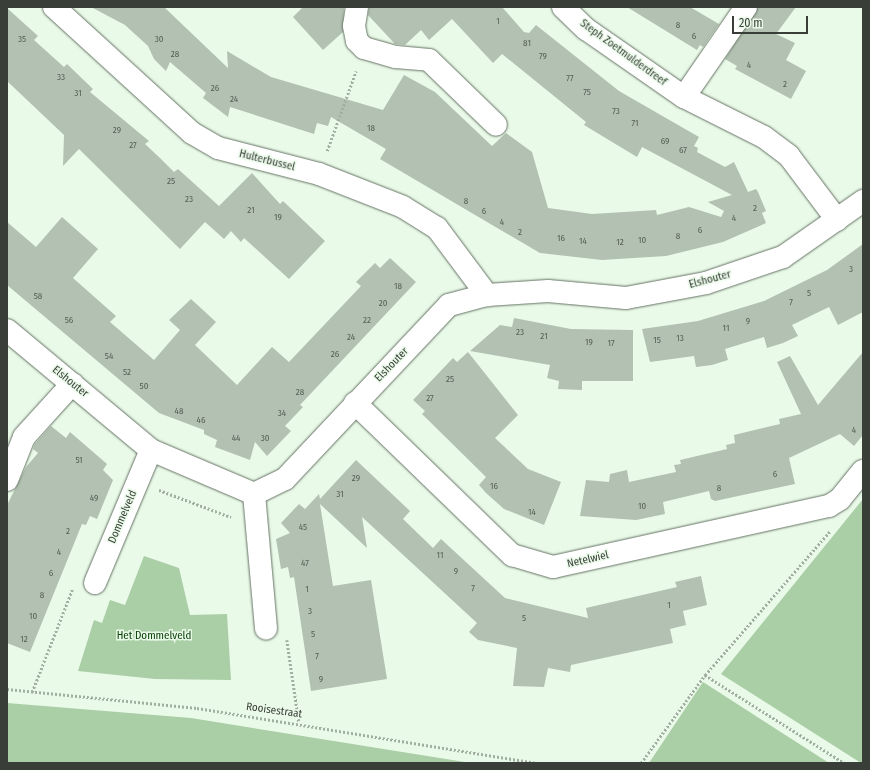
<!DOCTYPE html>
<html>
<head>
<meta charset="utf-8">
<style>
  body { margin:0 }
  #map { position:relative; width:870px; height:770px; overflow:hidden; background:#eafae9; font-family:"Fira Sans Condensed",sans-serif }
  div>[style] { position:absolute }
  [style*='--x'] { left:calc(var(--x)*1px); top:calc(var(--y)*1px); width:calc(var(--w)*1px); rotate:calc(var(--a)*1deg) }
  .green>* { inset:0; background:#aacea6 }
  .building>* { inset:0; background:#b2c1b1 }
  .path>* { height:2.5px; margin-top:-1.25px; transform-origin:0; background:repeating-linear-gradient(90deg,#a2aea1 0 2px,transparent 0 4px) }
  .roads { filter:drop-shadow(0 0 1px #647263) drop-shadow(0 0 1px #647263) }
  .minor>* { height:22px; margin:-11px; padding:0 11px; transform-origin:11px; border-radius:11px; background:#fff }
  span { translate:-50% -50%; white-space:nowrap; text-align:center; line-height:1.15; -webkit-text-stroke:3px #eafae9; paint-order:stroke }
  .number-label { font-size:9px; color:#576056 }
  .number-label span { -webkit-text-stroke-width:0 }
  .street-label { font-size:11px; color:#393f38 }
  .park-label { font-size:11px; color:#094207 }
  .frame { position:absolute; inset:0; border:8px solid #393f38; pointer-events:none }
  .scale { position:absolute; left:732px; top:16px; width:76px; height:18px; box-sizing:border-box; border:2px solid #393f38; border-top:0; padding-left:5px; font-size:12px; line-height:14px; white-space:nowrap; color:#393f38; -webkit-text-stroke:3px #eafae9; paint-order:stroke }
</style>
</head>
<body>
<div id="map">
  <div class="green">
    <div style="clip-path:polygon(863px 499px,863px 763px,861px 763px,721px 674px)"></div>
    <div style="clip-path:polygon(144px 556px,179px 568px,190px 615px,227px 614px,231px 680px,155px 679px,78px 671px,94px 620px,102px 623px,110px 600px,125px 605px)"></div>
    <div style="clip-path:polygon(703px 682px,829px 763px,649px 763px)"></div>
    <div style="clip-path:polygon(7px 703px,191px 718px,471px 763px,7px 763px)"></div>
  </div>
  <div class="building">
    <div style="clip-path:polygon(91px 7px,164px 7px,228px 68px,227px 51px,271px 77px,383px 110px,404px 75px,435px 92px,492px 146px,506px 133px,532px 152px,548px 208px,592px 214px,656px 210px,657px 215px,689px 207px,721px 217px,724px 211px,708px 202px,732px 195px,642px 147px,637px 157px,584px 125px,586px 122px,502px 54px,493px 63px,452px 19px,429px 40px,421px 30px,405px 45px,395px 44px,368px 15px,369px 7px,502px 7px,524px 32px,529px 33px,536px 25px,619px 91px,699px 137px,694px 146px,698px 148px,697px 152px,725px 167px,734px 162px,748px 192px,756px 189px,758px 192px,766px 211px,762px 213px,766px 223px,723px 242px,666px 256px,602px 260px,540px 253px,380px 159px,386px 149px,331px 117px,328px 126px,317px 123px,314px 134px,230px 107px,228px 117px,203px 98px,206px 93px,170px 62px,166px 71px,154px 59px,148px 46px,125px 25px)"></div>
    <div style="clip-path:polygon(303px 7px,344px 7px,343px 32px,323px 50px,293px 17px)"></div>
    <div style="clip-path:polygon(627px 7px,690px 7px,719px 24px,703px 47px,700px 45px,697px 50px)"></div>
    <div style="clip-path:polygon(758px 7px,796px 7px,776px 34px,795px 43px,786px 60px,806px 71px,791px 99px,735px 69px,737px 66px,725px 59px)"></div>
    <div style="clip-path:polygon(7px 8px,38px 36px,34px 40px,64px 67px,67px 64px,93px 89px,90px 92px,149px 141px,145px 144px,161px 159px,174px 172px,178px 169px,219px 206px,252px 173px,280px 204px,283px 201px,325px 241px,289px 279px,244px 238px,241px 242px,231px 231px,224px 239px,205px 222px,180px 249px,79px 149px,63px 166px,64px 135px,7px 81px)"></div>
    <div style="clip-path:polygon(62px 217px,98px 249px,73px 278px,116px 316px,110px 322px,154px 360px,180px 330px,169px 320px,191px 299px,216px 322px,195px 345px,237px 385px,272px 347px,289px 362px,361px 286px,356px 282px,375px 263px,380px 268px,390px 258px,416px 282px,300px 405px,303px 407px,285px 426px,291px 431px,267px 456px,255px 442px,250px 460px,215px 447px,217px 440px,204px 434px,204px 430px,159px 413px,7px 285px,7px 222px,36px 247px)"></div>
    <div style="clip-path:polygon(863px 244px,863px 312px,838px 325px,829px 307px,792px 325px,798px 336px,783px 343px,767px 348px,764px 337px,725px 349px,728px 360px,712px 365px,696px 367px,694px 356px,650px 362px,642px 329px,698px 321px,764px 301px,827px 270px)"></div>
    <div style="clip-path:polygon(514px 318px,571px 329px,633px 330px,633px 381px,582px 381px,582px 390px,558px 389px,559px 381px,547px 378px,550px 365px,470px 351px,500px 325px,512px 327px)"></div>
    <div style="clip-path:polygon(468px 352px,518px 415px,495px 438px,528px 469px,561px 482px,544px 525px,504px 509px,486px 493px,479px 485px,486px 477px,422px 414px,425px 411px,413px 400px,453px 358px,457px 362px)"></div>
    <div style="clip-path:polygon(863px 352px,863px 435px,854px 446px,840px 434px,789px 458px,795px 484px,715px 501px,711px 499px,709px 491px,663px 502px,665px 514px,636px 520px,580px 516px,586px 480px,609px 482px,610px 474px,627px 470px,629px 482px,676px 472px,674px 465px,681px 464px,680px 460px,727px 449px,726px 445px,735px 443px,734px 435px,780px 424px,779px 419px,801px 414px,777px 362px,790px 356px,818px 405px)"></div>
    <div style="clip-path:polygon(51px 426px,66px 438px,70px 432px,107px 464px,103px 470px,113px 480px,97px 519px,90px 516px,86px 525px,82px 524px,30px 652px,7px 643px,7px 505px,26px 467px,38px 453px,33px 449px,35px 444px)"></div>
    <div style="clip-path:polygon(356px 460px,410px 511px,403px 519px,433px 548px,441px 539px,505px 598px,588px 618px,586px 608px,677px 587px,675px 582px,701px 576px,707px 605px,683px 611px,686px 625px,670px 629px,673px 643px,571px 665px,570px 672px,548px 668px,544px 687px,513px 686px,517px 648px,478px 640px,469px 632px,477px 623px,362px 517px,367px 548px,320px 504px,333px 586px,371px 580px,387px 679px,311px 691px,294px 577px,290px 578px,288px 567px,281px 569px,276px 539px,290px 533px,281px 523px,299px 504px,305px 509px,319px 494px,320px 499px)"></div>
  </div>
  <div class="path">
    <div style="--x:327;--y:151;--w:85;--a:-70.1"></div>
    <div style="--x:159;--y:490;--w:77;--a:20.6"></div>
    <div style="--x:287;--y:640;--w:83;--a:81.7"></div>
    <div style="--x:705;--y:675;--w:165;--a:32.3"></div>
    <div style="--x:7;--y:689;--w:191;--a:5.7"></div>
    <div style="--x:197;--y:708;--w:344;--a:9.2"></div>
    <div style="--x:32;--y:692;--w:110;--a:-68.6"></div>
    <div style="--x:641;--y:763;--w:109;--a:-54"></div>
    <div style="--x:705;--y:675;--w:191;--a:-49"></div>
  </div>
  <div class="roads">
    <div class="minor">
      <div style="--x:54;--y:7;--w:187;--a:42.4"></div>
      <div style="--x:192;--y:133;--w:30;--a:30"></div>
      <div style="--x:218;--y:148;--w:104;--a:14.4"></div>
      <div style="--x:319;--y:174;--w:90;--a:21.4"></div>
      <div style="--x:403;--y:207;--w:40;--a:32"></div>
      <div style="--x:437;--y:228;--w:84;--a:53.3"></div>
      <div style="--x:357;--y:7;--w:19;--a:99"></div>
      <div style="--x:354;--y:26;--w:15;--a:79"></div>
      <div style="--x:357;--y:41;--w:10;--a:45"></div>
      <div style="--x:364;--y:48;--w:33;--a:16"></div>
      <div style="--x:396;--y:57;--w:33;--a:5"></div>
      <div style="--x:429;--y:60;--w:93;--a:44.1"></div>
      <div style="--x:563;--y:7;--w:32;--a:44"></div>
      <div style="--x:586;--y:29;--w:119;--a:34.8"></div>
      <div style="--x:684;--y:97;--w:89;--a:26.6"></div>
      <div style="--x:764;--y:137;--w:31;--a:37"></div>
      <div style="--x:789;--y:156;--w:80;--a:53.1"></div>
      <div style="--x:684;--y:97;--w:109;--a:-55.4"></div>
      <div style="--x:7;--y:330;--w:187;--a:39.8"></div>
      <div style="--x:151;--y:450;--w:112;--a:23.1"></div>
      <div style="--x:254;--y:494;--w:34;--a:-26"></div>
      <div style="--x:285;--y:479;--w:239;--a:-46.7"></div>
      <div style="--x:449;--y:305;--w:39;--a:-15"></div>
      <div style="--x:487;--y:295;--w:61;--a:-3.8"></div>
      <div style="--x:548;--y:291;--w:78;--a:5.1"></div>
      <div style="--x:626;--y:298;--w:81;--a:-10.6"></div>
      <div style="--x:706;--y:283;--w:81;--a:-18.7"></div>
      <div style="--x:783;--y:257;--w:98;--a:-35"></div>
      <div style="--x:355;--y:403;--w:219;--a:44.1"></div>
      <div style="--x:512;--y:555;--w:43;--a:16.3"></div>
      <div style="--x:553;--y:567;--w:283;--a:-12.5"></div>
      <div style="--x:829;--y:506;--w:13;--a:-32"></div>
      <div style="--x:840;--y:499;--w:36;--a:-51"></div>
      <div style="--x:7;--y:480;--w:46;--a:-68.4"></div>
      <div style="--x:24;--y:437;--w:72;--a:-47.8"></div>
      <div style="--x:254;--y:494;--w:135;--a:84.9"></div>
      <div style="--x:95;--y:583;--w:144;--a:-67.2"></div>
    </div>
  </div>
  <div class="number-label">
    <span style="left:498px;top:21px">1</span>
    <span style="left:678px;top:25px">8</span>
    <span style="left:694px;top:36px">6</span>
    <span style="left:22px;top:39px">35</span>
    <span style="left:159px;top:39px">30</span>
    <span style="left:527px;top:43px">81</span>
    <span style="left:175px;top:54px">28</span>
    <span style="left:543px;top:56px">79</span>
    <span style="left:749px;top:65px">4</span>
    <span style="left:61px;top:77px">33</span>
    <span style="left:570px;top:78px">77</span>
    <span style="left:785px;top:84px">2</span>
    <span style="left:215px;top:88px">26</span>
    <span style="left:587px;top:92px">75</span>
    <span style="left:78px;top:93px">31</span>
    <span style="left:234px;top:99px">24</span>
    <span style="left:616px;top:111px">73</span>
    <span style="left:635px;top:123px">71</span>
    <span style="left:371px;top:128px">18</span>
    <span style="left:117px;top:130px">29</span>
    <span style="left:665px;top:141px">69</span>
    <span style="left:133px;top:145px">27</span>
    <span style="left:683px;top:150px">67</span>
    <span style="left:171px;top:181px">25</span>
    <span style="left:189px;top:199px">23</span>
    <span style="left:466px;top:201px">8</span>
    <span style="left:755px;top:208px">2</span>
    <span style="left:251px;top:210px">21</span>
    <span style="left:484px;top:211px">6</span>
    <span style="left:278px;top:217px">19</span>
    <span style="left:734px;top:218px">4</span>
    <span style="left:502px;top:222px">4</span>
    <span style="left:700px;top:230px">6</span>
    <span style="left:520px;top:232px">2</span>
    <span style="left:678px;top:236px">8</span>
    <span style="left:561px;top:238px">16</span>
    <span style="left:642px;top:240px">10</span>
    <span style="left:583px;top:241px">14</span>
    <span style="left:620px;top:242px">12</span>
    <span style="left:851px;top:269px">3</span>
    <span style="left:398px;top:286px">18</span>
    <span style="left:809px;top:293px">5</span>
    <span style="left:38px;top:296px">58</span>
    <span style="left:791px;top:302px">7</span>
    <span style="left:383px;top:303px">20</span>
    <span style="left:69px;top:320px">56</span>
    <span style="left:367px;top:320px">22</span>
    <span style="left:748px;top:321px">9</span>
    <span style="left:726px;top:328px">11</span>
    <span style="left:520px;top:332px">23</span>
    <span style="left:544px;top:336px">21</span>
    <span style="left:351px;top:337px">24</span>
    <span style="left:680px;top:338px">13</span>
    <span style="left:657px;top:340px">15</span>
    <span style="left:589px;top:342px">19</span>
    <span style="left:611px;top:343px">17</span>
    <span style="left:335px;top:354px">26</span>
    <span style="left:109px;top:356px">54</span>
    <span style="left:127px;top:372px">52</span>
    <span style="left:450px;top:379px">25</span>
    <span style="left:144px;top:386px">50</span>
    <span style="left:300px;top:392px">28</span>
    <span style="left:430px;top:398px">27</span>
    <span style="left:179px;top:411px">48</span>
    <span style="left:282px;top:413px">34</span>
    <span style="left:201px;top:420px">46</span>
    <span style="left:854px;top:430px">4</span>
    <span style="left:236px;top:438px">44</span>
    <span style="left:265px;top:438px">30</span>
    <span style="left:79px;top:460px">51</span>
    <span style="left:775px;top:474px">6</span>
    <span style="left:356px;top:478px">29</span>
    <span style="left:494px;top:486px">16</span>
    <span style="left:719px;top:488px">8</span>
    <span style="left:340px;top:494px">31</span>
    <span style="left:94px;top:498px">49</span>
    <span style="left:642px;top:506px">10</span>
    <span style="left:532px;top:512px">14</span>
    <span style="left:303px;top:527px">45</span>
    <span style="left:68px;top:531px">2</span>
    <span style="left:59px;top:552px">4</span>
    <span style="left:440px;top:555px">11</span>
    <span style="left:305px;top:563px">47</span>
    <span style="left:456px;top:571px">9</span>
    <span style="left:51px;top:573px">6</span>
    <span style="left:473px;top:588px">7</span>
    <span style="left:307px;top:589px">1</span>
    <span style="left:42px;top:595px">8</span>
    <span style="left:669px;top:605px">1</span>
    <span style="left:310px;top:611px">3</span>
    <span style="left:33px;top:616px">10</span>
    <span style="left:524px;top:618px">5</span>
    <span style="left:313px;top:634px">5</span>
    <span style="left:24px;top:639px">12</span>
    <span style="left:317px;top:656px">7</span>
    <span style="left:321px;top:679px">9</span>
  </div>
  <div class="street-label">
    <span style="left:623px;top:53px;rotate:36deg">Steph Zoetmulderdreef</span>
    <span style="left:267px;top:161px;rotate:14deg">Hulterbussel</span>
    <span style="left:710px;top:280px;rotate:-15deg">Elshouter</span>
    <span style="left:392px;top:365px;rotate:-46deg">Elshouter</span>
    <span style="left:70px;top:382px;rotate:39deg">Elshouter</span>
    <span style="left:123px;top:517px;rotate:-67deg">Dommelveld</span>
    <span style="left:588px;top:560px;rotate:-13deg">Netelwiel</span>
    <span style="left:274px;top:711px;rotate:8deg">Rooisestraat</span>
  </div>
  <div class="park-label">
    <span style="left:154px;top:636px">Het Dommelveld</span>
  </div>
  <div class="frame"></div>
  <div class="scale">20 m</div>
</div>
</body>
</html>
